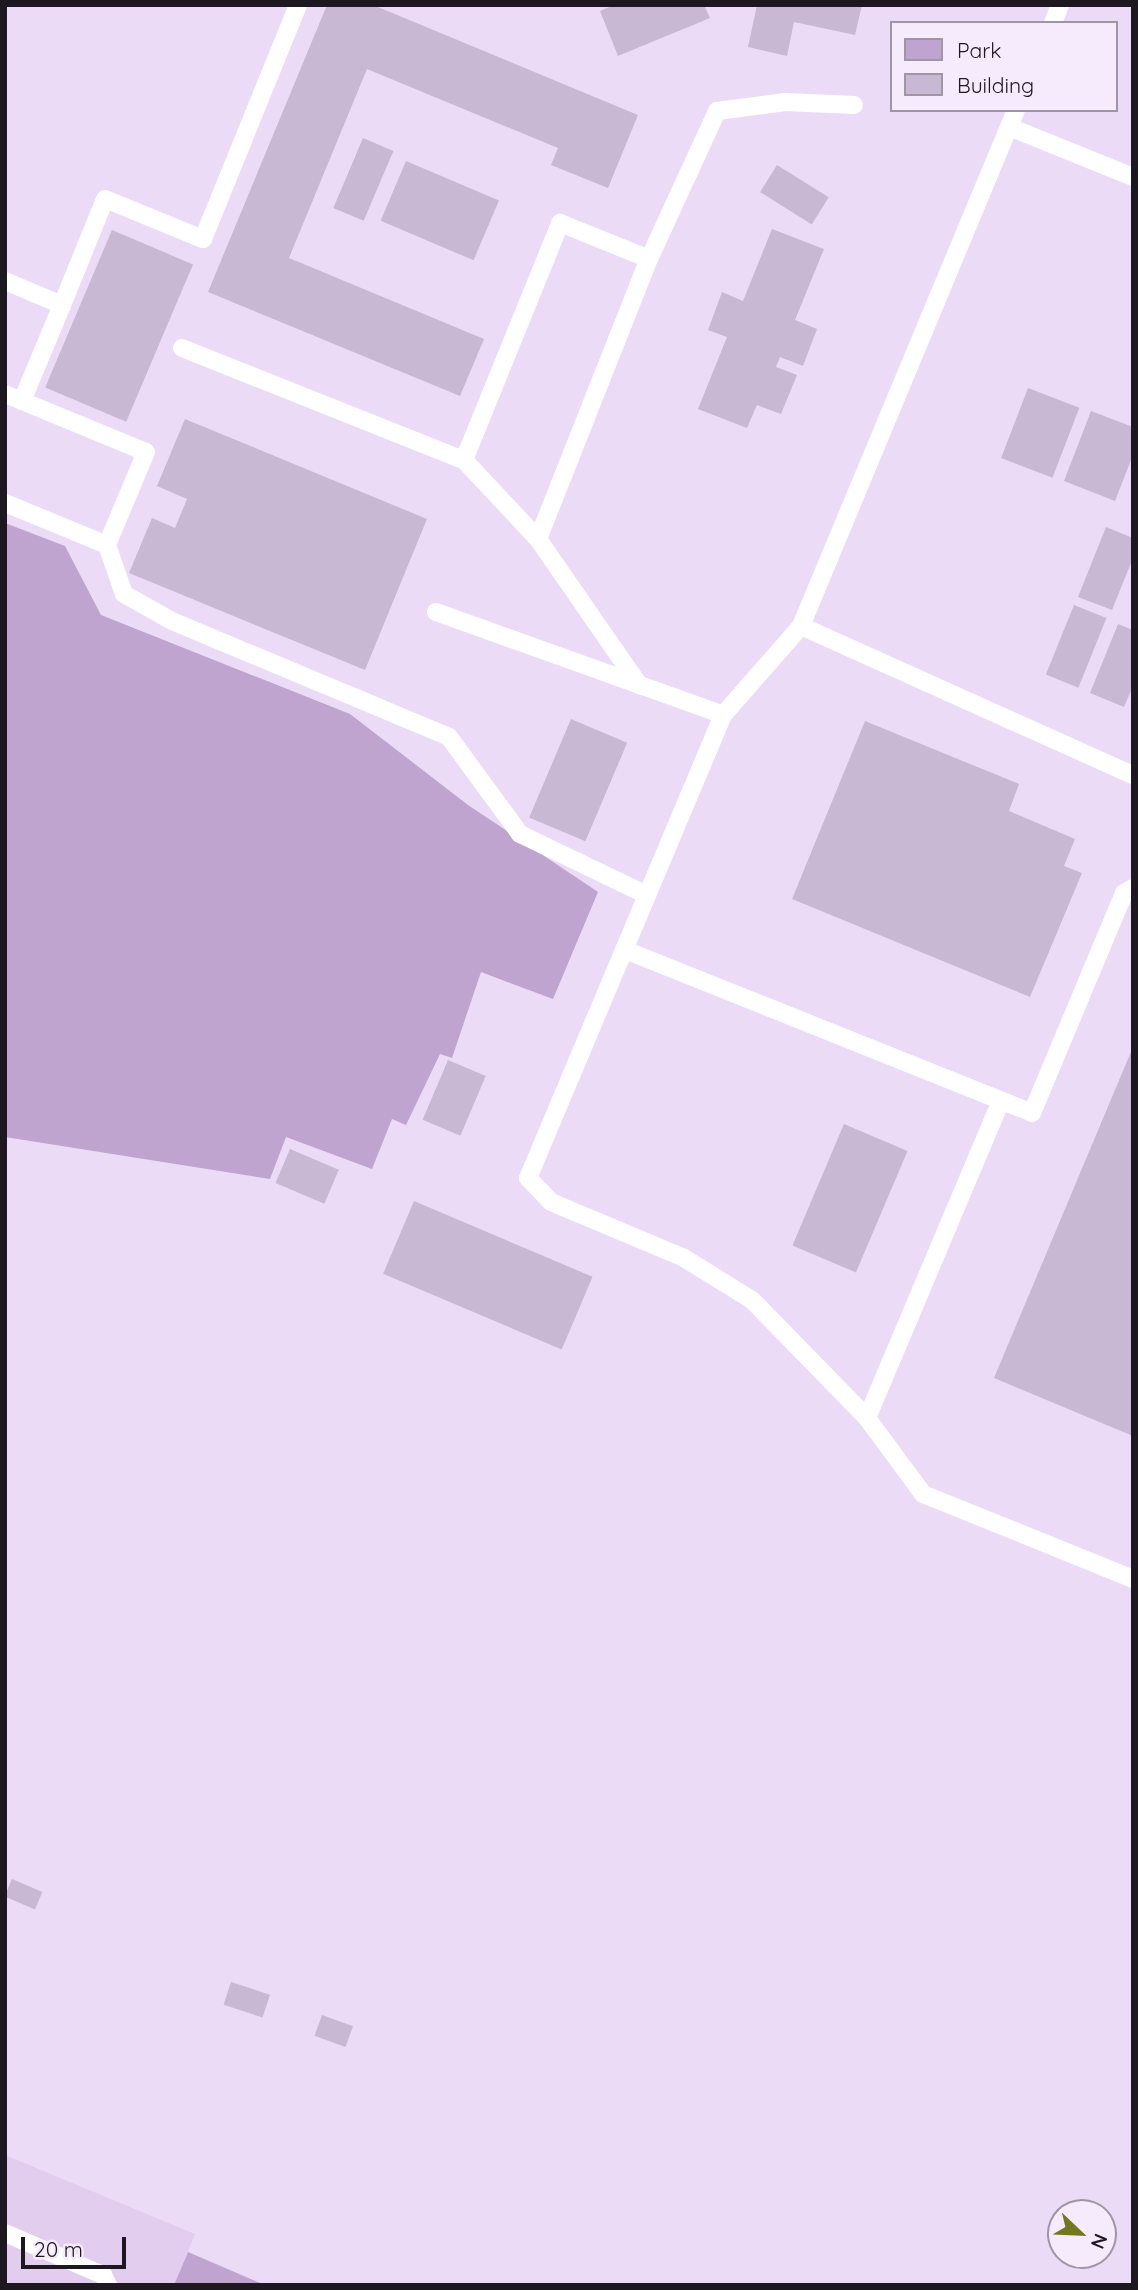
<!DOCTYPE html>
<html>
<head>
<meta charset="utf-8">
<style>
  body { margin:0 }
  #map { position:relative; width:1138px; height:2290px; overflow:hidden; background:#ecdbf7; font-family:Quicksand,sans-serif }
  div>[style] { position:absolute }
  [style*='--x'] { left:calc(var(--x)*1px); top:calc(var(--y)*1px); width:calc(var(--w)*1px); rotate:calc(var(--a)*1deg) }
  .built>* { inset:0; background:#e2cdef }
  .green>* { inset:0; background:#bea4ce }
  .building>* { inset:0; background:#c9b8d3; transform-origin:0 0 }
  .lane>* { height:18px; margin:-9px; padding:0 9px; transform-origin:9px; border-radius:9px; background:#fff }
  span { translate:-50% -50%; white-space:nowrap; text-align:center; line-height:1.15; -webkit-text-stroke:5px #f6ebfc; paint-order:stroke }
  .frame { position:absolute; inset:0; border:7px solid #1d1720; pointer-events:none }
  .legend { position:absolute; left:890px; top:21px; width:228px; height:91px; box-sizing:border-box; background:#f6ebfc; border:2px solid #9f96a4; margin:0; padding:9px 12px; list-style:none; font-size:21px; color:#1d1720 }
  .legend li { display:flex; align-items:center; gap:14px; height:35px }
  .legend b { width:35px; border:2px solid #9f96a4 }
  .north { position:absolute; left:1047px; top:2199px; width:70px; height:70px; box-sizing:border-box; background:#f6ebfc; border:2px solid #9f96a4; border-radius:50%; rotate:113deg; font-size:19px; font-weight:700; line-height:28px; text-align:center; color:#1d1720 }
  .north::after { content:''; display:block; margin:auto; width:24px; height:32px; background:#73771f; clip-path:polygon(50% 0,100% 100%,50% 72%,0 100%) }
  .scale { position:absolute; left:21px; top:2237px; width:105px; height:32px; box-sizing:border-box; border:4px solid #1d1720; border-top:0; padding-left:9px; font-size:21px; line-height:24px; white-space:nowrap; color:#1d1720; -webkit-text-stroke:5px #f6ebfc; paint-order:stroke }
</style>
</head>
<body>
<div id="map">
  <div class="built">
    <div style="clip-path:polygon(5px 2155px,195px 2234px,174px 2285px,5px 2285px)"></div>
  </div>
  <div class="green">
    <div style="clip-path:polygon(5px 523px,65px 546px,101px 615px,350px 714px,468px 805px,598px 892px,553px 999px,481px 972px,452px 1058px,440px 1054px,406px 1125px,392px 1119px,372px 1169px,286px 1137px,270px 1179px,5px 1137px)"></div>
    <div style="clip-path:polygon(188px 2252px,265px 2285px,174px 2285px)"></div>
  </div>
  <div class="building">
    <div style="clip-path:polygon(327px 5px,373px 5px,638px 115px,608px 188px,551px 165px,558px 148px,367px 69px,289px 258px,484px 339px,460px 396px,208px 292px)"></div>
    <div style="clip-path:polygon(614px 5px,704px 5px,710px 18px,618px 56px,600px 11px)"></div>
    <div style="clip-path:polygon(757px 5px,862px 5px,855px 35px,794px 22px,787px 56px,748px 47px)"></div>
    <div style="left:363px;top:138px;width:33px;height:76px;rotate:23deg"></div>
    <div style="left:406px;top:161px;width:101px;height:65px;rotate:23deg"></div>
    <div style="left:777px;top:165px;width:61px;height:32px;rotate:32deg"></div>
    <div style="clip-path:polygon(772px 229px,824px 249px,795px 320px,817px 329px,803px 366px,780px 357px,776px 367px,797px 375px,781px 414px,757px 405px,747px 428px,698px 409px,727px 337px,708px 330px,722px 292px,743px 301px)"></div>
    <div style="left:112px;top:230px;width:88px;height:171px;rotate:23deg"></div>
    <div style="left:1028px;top:388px;width:55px;height:75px;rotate:21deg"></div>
    <div style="clip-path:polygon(1091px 411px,1133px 427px,1133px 455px,1115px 501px,1064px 481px)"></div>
    <div style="clip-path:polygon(185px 419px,427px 519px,365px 670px,129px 573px,152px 518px,175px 528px,187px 499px,157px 486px)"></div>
    <div style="clip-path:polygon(1106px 527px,1133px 538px,1133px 558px,1112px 610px,1078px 597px)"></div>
    <div style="left:1074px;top:605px;width:35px;height:75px;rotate:22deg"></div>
    <div style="clip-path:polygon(1118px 624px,1133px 630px,1133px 686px,1124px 707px,1090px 693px)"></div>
    <div style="left:571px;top:719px;width:61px;height:107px;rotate:23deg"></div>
    <div style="clip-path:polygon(865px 721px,1019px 784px,1009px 811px,1075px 839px,1064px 866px,1082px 873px,1030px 997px,792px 899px)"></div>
    <div style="clip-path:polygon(1133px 1047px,1133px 1436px,994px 1378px)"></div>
    <div style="left:448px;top:1060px;width:41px;height:65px;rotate:23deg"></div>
    <div style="left:844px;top:1124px;width:69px;height:132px;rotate:23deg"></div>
    <div style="left:290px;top:1149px;width:53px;height:37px;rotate:23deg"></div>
    <div style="left:414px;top:1201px;width:194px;height:79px;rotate:23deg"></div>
    <div style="left:12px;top:1879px;width:33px;height:19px;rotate:23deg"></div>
    <div style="left:231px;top:1982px;width:41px;height:24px;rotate:18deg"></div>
    <div style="left:322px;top:2015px;width:33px;height:22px;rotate:20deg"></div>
  </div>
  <div class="lane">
    <div style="--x:1053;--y:23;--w:19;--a:-69"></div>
    <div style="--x:1016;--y:110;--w:559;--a:112.62"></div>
    <div style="--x:801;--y:626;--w:118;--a:131.2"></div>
    <div style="--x:723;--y:715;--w:502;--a:112.84"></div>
    <div style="--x:528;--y:1178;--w:33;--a:46"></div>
    <div style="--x:551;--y:1202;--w:144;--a:22.8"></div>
    <div style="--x:684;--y:1258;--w:80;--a:31.7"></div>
    <div style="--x:752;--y:1300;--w:165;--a:45.7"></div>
    <div style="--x:867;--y:1418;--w:94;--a:53.6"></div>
    <div style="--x:923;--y:1494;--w:227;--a:22"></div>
    <div style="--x:1009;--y:127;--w:134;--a:22"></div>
    <div style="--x:5;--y:281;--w:62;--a:22.8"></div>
    <div style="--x:62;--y:305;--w:104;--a:112.6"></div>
    <div style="--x:62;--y:305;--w:114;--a:-67.9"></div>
    <div style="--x:105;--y:199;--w:106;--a:22.2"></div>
    <div style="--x:203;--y:239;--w:253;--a:-67.9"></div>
    <div style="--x:182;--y:348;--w:303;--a:21.7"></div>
    <div style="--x:464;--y:460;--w:108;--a:46.9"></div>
    <div style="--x:538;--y:539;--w:178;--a:55.3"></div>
    <div style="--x:5;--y:394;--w:152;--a:22.4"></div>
    <div style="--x:146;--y:452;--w:101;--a:112.8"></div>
    <div style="--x:107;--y:545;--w:110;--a:-157.6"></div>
    <div style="--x:464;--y:460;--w:256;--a:-67.9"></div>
    <div style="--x:560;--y:223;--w:96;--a:22"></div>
    <div style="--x:538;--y:539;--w:301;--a:-68.4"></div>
    <div style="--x:649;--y:259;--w:163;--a:-65.3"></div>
    <div style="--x:717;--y:111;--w:69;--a:-7.5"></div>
    <div style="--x:785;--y:102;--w:69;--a:2.5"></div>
    <div style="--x:107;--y:545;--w:52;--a:70.9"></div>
    <div style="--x:124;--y:594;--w:55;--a:29.4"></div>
    <div style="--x:172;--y:621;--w:300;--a:22.7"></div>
    <div style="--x:449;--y:737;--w:120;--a:53.8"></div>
    <div style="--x:520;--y:834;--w:141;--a:25.7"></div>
    <div style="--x:436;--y:612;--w:305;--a:19.7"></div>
    <div style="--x:801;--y:626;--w:364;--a:24.2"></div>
    <div style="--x:625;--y:950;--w:438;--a:21.8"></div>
    <div style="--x:1032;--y:1113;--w:238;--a:-67.3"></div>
    <div style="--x:1124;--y:893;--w:10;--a:-29"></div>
    <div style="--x:867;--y:1418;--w:344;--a:-67.1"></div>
    <div style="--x:5;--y:2233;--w:107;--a:23.2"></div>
    <div style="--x:103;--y:2275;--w:11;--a:63"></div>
  </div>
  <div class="frame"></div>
  <ul class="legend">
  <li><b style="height:19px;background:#bea4ce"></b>Park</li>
  <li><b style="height:19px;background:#c9b8d3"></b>Building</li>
  </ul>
  <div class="north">N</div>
  <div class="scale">20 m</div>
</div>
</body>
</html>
